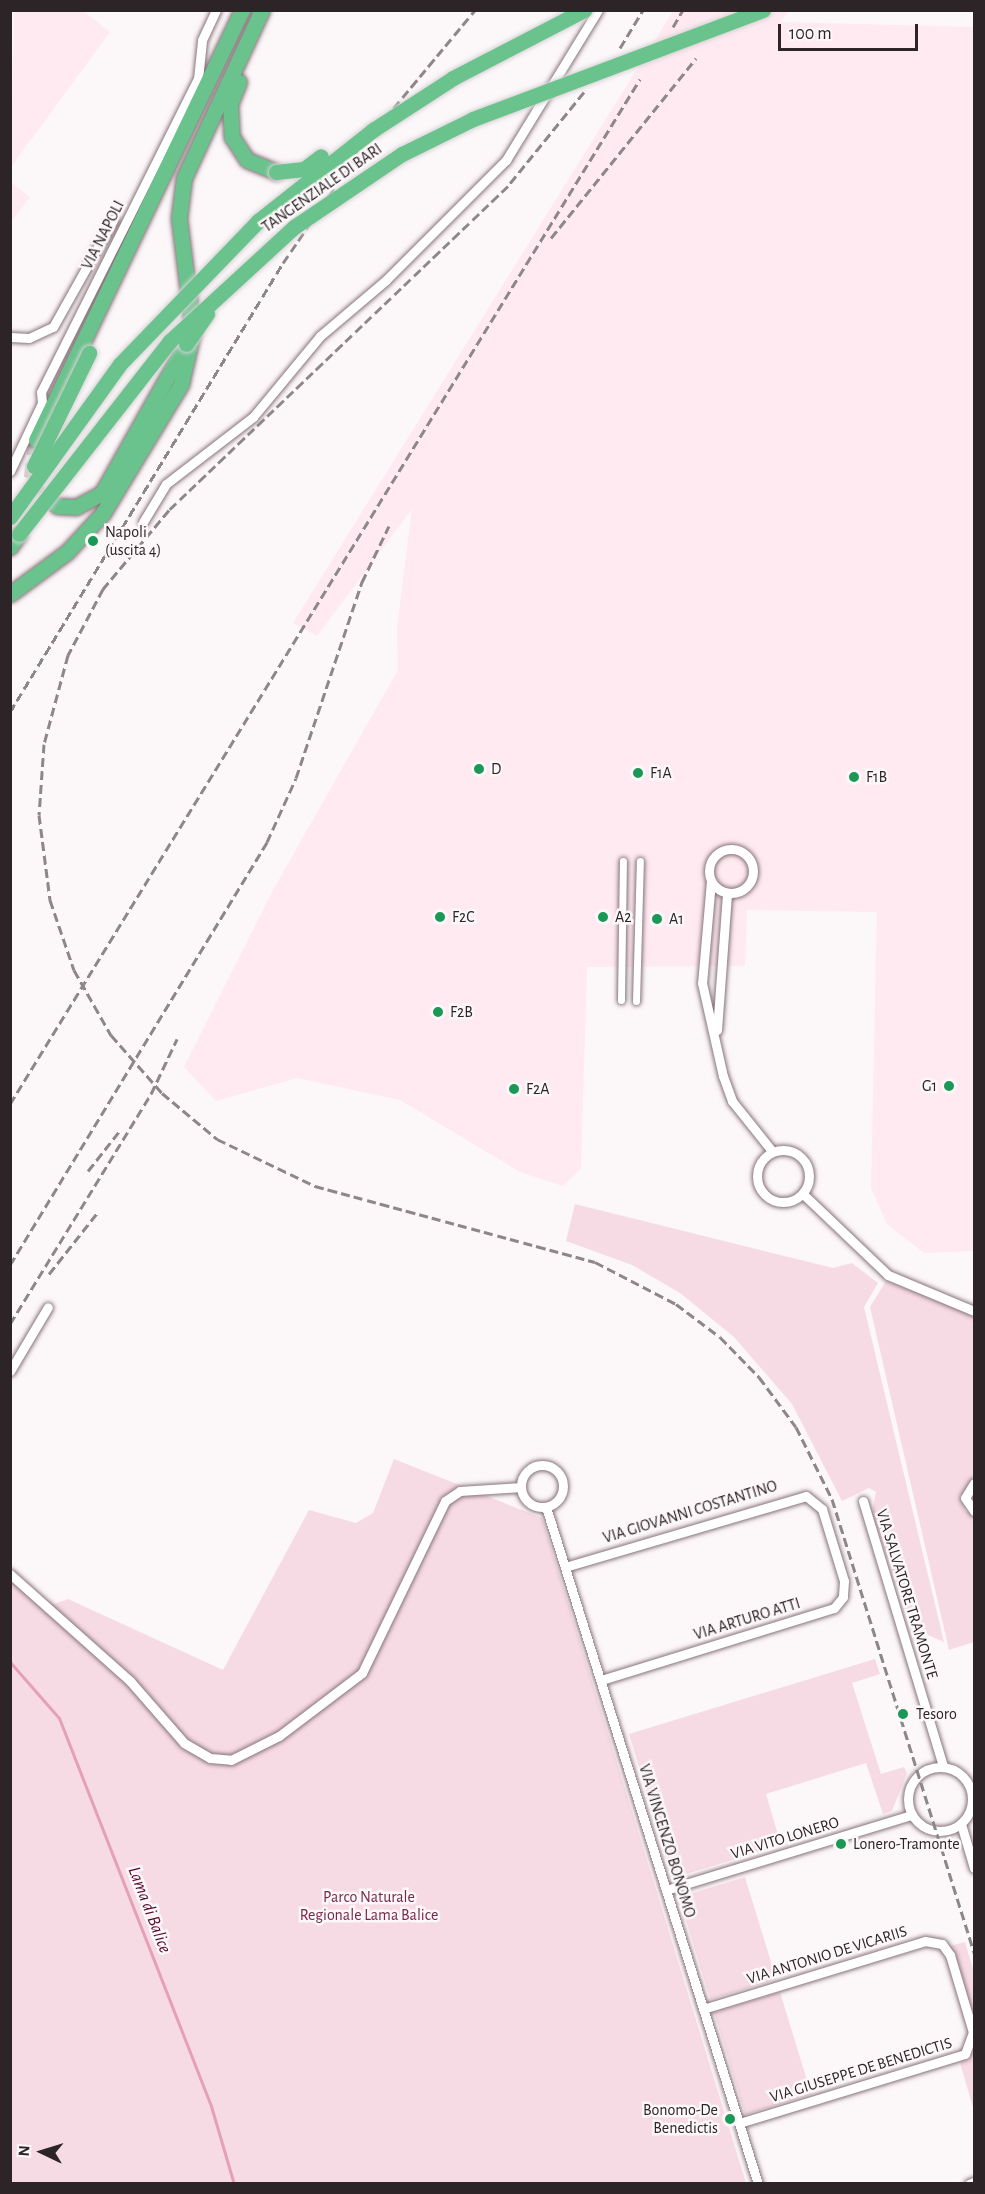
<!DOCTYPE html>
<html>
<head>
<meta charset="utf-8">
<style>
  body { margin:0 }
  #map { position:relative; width:985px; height:2194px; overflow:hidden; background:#fcf7f9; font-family:"Alegreya Sans",sans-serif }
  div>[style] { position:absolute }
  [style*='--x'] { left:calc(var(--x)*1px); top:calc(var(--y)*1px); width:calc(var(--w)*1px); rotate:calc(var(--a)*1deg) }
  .built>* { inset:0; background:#feeaf0 }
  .green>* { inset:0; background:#f7dbe4; transform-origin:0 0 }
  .stream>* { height:3px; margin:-1.5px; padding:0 1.5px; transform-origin:1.5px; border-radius:1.5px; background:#e5a0b7 }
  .trunk-tunnel>* { height:15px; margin-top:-7.5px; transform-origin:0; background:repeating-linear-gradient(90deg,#d2cdcf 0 15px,transparent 0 23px) }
  .roads { filter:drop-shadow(0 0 2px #88747a) drop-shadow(0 0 2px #88747a) }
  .pedestrian>* { height:7px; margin:-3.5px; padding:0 3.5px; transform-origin:3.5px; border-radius:3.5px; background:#fff }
  .minor>* { height:9px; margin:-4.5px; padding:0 4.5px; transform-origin:4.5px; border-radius:4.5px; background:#fff }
  .minor>.ring { margin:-4.5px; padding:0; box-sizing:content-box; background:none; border:9px solid #fff; border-radius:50% }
  .trunk>* { height:15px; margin:-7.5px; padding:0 7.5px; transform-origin:7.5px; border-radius:7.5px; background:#6ac28c }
  .rail>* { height:3px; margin-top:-1.5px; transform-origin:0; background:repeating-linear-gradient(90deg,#8e878a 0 9px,transparent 0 13.5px) }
  .bridges { filter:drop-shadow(0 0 2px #d5d3d4) drop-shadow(0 0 2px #d5d3d4) }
  .trunk-bridge>* { height:15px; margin:-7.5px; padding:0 7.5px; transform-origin:7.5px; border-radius:7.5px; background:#6ac28c }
  .dots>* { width:16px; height:16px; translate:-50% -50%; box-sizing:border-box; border:3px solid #fcf7f9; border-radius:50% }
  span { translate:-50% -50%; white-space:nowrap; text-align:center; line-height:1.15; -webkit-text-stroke:5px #fcf7f9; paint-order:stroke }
  .street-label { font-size:16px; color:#2c2427 }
  .poi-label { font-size:16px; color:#2c2427 }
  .left { translate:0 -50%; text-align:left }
  .right { translate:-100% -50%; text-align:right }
  .park-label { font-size:16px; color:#78294a }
  .water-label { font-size:18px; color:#59072f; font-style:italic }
  .frame { position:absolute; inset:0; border:12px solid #2c2427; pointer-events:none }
  .north { position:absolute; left:12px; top:2122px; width:60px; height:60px; -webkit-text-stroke:4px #fcf7f9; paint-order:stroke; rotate:274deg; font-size:16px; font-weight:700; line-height:24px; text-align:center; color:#2c2427 }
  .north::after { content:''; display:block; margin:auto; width:21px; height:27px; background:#2c2427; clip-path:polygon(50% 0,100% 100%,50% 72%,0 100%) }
  .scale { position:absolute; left:778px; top:24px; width:140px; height:27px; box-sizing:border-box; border:3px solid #2c2427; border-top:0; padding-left:8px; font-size:18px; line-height:21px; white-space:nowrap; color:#2c2427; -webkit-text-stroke:4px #fcf7f9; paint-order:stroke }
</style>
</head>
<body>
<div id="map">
  <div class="built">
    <div style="clip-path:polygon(14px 11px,83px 11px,110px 32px,11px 167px)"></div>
    <div style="clip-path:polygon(673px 11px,789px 11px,780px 22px,974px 27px,974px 1251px,924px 1253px,887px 1224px,871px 1188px,877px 912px,747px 910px,745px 966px,587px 967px,581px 1168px,563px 1186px,520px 1172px,400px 1100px,297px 1078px,216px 1101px,184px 1067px,272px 892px,398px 670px,397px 628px,412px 509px,317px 636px,293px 623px)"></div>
    <div style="clip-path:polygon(10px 182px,30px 197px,11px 222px,10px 222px)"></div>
  </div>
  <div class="green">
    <div style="clip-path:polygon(575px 1204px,833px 1268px,852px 1263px,878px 1283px,864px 1307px,944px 1642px,912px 1628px,872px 1513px,876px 1492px,869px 1488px,842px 1501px,792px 1404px,734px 1337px,680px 1293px,632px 1265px,566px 1241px)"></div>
    <div style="clip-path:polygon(886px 1281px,974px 1313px,974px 1478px,960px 1496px,965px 1511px,974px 1515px,974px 1642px,949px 1650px,870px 1307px)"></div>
    <div style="clip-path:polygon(394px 1459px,542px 1518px,746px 2183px,11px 2183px,10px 1582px,54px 1604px,68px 1599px,223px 1670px,309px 1510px,356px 1523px,373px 1513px)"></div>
    <div style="clip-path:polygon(875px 1659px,880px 1674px,852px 1683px,881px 1774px,904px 1767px,907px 1773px,892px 1811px,883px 1814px,866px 1763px,766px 1794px,781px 1845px,673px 1878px,629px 1734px)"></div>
    <div style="left:745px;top:1877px;width:107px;height:69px;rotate:73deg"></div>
    <div style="clip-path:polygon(965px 1942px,974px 1972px,974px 2018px,950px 1946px)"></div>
    <div style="left:780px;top:1992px;width:107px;height:69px;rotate:73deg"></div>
    <div style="clip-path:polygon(974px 2052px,974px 2111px,960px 2063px)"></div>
  </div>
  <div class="stream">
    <div style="--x:10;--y:1662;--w:74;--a:48.8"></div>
    <div style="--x:59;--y:1718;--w:417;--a:68.6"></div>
    <div style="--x:211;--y:2106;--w:81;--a:73.6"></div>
  </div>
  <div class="trunk-tunnel">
    <div style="--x:36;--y:440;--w:41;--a:97"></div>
    <div style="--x:31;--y:481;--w:25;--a:56"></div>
    <div style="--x:45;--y:502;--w:10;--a:17"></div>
  </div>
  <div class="roads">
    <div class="pedestrian">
      <div style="--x:621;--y:1000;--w:139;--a:-89.2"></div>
      <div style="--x:636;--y:1001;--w:140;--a:-88.4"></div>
    </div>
    <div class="minor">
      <div style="--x:10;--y:337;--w:19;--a:3"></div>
      <div style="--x:29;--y:338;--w:26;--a:-25"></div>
      <div style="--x:53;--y:327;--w:123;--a:-60.7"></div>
      <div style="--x:10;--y:471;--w:75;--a:-64.8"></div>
      <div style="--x:42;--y:403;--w:11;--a:-95"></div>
      <div style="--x:41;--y:392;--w:350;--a:-63.4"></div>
      <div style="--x:198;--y:79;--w:39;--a:-84"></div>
      <div style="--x:202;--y:40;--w:33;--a:-65"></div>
      <div style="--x:143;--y:522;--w:44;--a:-58.8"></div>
      <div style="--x:166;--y:484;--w:110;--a:-37.6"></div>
      <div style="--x:253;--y:417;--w:105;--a:-50.4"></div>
      <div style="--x:320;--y:336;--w:87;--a:-40.3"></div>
      <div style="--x:386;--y:280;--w:170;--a:-45"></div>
      <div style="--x:506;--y:160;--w:176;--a:-58.5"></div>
      <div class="ring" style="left:709px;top:849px;width:35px;height:35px"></div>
      <div style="--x:711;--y:881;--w:102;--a:95"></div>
      <div style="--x:702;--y:983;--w:95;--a:77.3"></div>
      <div style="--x:723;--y:1076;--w:27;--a:70"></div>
      <div style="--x:732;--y:1101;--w:64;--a:51.3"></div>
      <div style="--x:717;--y:1030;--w:137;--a:-85.8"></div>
      <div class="ring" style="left:757px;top:1150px;width:43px;height:43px"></div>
      <div style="--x:803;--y:1194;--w:117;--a:43.6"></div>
      <div style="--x:888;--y:1275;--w:93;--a:22.7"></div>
      <div style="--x:10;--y:1371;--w:74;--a:-59.3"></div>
      <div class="ring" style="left:521px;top:1465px;width:33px;height:33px"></div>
      <div style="--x:974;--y:1483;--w:17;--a:121"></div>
      <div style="--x:965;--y:1498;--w:16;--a:55"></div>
      <div style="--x:863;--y:1501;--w:277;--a:73.2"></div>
      <div style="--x:546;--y:1507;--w:709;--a:72.61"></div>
      <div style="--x:565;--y:1567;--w:251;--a:-16.4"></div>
      <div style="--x:806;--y:1496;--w:21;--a:39"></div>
      <div style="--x:822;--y:1509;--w:75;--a:73"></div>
      <div style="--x:844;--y:1581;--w:16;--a:94"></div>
      <div style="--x:843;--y:1597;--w:14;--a:129"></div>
      <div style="--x:834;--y:1608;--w:244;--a:162.8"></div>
      <div style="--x:10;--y:1574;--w:161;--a:41.7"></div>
      <div style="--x:130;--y:1681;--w:82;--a:48.9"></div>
      <div style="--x:184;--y:1743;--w:30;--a:30"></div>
      <div style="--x:210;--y:1758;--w:21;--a:5"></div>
      <div style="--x:231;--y:1760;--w:54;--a:-26.6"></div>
      <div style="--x:279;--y:1736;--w:104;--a:-37.2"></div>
      <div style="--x:362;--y:1673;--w:191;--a:-64.2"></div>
      <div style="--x:445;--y:1501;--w:18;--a:-34"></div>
      <div style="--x:460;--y:1491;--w:61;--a:-3.8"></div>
      <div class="ring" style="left:908px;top:1767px;width:55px;height:55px"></div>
      <div style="--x:961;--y:1824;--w:46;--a:73.5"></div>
      <div style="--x:666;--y:1890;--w:257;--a:-17"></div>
      <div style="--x:703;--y:2009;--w:232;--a:-17"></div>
      <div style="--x:925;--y:1941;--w:17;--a:10"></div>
      <div style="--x:942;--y:1944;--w:14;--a:54"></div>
      <div style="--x:950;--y:1955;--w:80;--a:73.4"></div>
      <div style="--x:973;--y:2032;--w:23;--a:110"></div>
      <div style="--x:965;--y:2054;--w:236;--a:163"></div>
      <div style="--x:969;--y:2184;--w:5;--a:-22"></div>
    </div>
    <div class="trunk">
      <div style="--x:239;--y:82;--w:24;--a:112"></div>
      <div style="--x:230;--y:104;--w:33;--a:87"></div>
      <div style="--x:232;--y:137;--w:27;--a:57"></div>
      <div style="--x:247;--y:160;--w:31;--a:22"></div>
      <div style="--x:36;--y:440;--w:477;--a:-64.4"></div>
      <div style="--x:57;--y:506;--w:19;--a:3"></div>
      <div style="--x:76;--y:507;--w:30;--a:-28"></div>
      <div style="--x:102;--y:493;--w:171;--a:-60.6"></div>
      <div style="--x:10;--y:547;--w:16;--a:-55"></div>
      <div style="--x:10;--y:594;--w:71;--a:-36.4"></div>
      <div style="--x:67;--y:552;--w:53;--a:-47.3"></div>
      <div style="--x:103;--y:513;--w:151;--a:-58.8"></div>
      <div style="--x:181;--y:384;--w:54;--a:-77.2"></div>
      <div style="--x:193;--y:331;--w:114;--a:-97.1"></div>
      <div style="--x:179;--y:218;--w:40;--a:-82.9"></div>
      <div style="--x:184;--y:178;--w:185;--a:-65.1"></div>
    </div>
  </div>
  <div class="rail">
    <div style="--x:673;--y:27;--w:20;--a:-60"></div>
    <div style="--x:620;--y:48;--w:44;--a:-58.8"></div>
    <div style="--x:584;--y:92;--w:121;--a:129"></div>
    <div style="--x:508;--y:186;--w:469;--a:136.3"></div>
    <div style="--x:169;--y:510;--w:103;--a:129.9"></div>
    <div style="--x:103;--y:589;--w:75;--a:117.9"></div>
    <div style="--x:68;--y:655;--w:92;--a:105.1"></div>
    <div style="--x:44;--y:744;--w:71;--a:94"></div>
    <div style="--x:39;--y:815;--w:86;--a:82.6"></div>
    <div style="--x:50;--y:900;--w:74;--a:71.1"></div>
    <div style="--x:74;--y:970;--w:75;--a:60.4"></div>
    <div style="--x:111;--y:1035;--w:77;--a:48.7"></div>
    <div style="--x:162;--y:1093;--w:72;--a:39.9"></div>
    <div style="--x:217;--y:1139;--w:109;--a:25.6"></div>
    <div style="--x:315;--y:1186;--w:290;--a:15.2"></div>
    <div style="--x:595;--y:1262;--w:91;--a:27.4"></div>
    <div style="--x:676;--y:1304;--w:55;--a:36.9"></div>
    <div style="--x:720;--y:1337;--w:56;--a:45.7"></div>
    <div style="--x:759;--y:1377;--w:62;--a:53.5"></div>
    <div style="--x:796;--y:1427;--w:80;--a:63.4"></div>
    <div style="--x:832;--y:1499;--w:476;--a:72.6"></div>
    <div style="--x:551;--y:238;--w:231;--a:-51.1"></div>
    <div style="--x:10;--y:712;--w:525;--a:-58.7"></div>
    <div style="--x:283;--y:263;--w:150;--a:-55.6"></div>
    <div style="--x:368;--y:139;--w:168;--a:-50.3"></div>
    <div style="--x:10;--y:1104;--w:1203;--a:-58.42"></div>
    <div style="--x:88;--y:1171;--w:53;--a:-51.8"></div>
    <div style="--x:10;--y:1265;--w:495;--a:-58.7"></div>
    <div style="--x:267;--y:842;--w:70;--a:-65.6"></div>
    <div style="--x:296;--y:778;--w:207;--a:-71.4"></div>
    <div style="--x:362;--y:582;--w:62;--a:-64.3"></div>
    <div style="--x:49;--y:1274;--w:79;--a:-51.7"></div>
    <div style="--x:10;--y:1324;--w:270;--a:-58.5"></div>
    <div style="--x:151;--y:1094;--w:61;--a:-64.7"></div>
  </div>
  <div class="bridges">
    <div class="trunk-bridge">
      <div style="--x:276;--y:172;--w:28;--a:-6"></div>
      <div style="--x:304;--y:169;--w:21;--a:-37"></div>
      <div style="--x:186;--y:344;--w:37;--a:-55"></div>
      <div style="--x:34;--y:466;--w:126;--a:-64"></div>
      <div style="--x:10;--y:517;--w:188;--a:-54.3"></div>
      <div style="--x:120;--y:364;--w:199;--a:-46"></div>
      <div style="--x:258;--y:221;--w:147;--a:-38.4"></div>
      <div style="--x:373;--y:130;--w:95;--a:-33"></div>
      <div style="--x:453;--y:78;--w:148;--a:-27.4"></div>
      <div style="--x:19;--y:534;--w:245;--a:-52"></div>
      <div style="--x:170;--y:341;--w:168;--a:-42.6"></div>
      <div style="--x:294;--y:227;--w:130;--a:-34.1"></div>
      <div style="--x:402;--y:154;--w:79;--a:-26.2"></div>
      <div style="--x:473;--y:119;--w:310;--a:-20.6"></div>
    </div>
  </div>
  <div class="dots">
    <div style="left:93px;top:541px;background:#1b9855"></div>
    <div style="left:479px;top:769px;background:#1b9855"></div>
    <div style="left:638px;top:773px;background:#1b9855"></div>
    <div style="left:854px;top:777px;background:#1b9855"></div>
    <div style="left:440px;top:917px;background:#1b9855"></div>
    <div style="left:603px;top:917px;background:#1b9855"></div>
    <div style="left:657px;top:919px;background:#1b9855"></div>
    <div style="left:438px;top:1012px;background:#1b9855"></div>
    <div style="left:949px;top:1086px;background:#1b9855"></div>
    <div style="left:514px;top:1089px;background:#1b9855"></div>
    <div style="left:903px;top:1714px;background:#1b9855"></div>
    <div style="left:841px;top:1844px;background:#1b9855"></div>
    <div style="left:730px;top:2119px;background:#1b9855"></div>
  </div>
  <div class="street-label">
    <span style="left:322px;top:188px;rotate:-35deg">TANGENZIALE DI BARI</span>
    <span style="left:103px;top:235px;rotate:-63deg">VIA NAPOLI</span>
    <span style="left:690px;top:1512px;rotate:-17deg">VIA GIOVANNI COSTANTINO</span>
    <span style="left:907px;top:1594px;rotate:73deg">VIA SALVATORE TRAMONTE</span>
    <span style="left:747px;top:1619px;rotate:-17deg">VIA ARTURO ATTI</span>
    <span style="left:785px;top:1838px;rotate:-17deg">VIA VITO LONERO</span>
    <span style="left:667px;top:1841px;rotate:73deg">VIA VINCENZO BONOMO</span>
    <span style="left:827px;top:1955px;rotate:-17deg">VIA ANTONIO DE VICARIIS</span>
    <span style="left:861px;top:2070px;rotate:-17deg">VIA GIUSEPPE DE BENEDICTIS</span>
  </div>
  <div class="poi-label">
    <span class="left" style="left:105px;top:541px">Napoli<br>(uscita 4)</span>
    <span class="left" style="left:491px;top:769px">D</span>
    <span class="left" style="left:650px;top:773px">F1A</span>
    <span class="left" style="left:866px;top:777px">F1B</span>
    <span class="left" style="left:452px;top:917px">F2C</span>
    <span class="left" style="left:615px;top:917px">A2</span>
    <span class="left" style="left:669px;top:919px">A1</span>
    <span class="left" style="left:450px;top:1012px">F2B</span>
    <span class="right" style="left:937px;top:1086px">G1</span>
    <span class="left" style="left:526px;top:1089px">F2A</span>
    <span class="left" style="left:916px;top:1714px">Tesoro</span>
    <span class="left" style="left:853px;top:1844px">Lonero-Tramonte</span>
    <span class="right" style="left:718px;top:2119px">Bonomo-De<br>Benedictis</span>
  </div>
  <div class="park-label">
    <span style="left:369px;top:1906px">Parco Naturale<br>Regionale Lama Balice</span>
  </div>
  <div class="water-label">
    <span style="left:149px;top:1910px;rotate:69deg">Lama di Balice</span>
  </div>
  <div class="frame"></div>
  <div class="north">N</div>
  <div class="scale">100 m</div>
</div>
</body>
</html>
